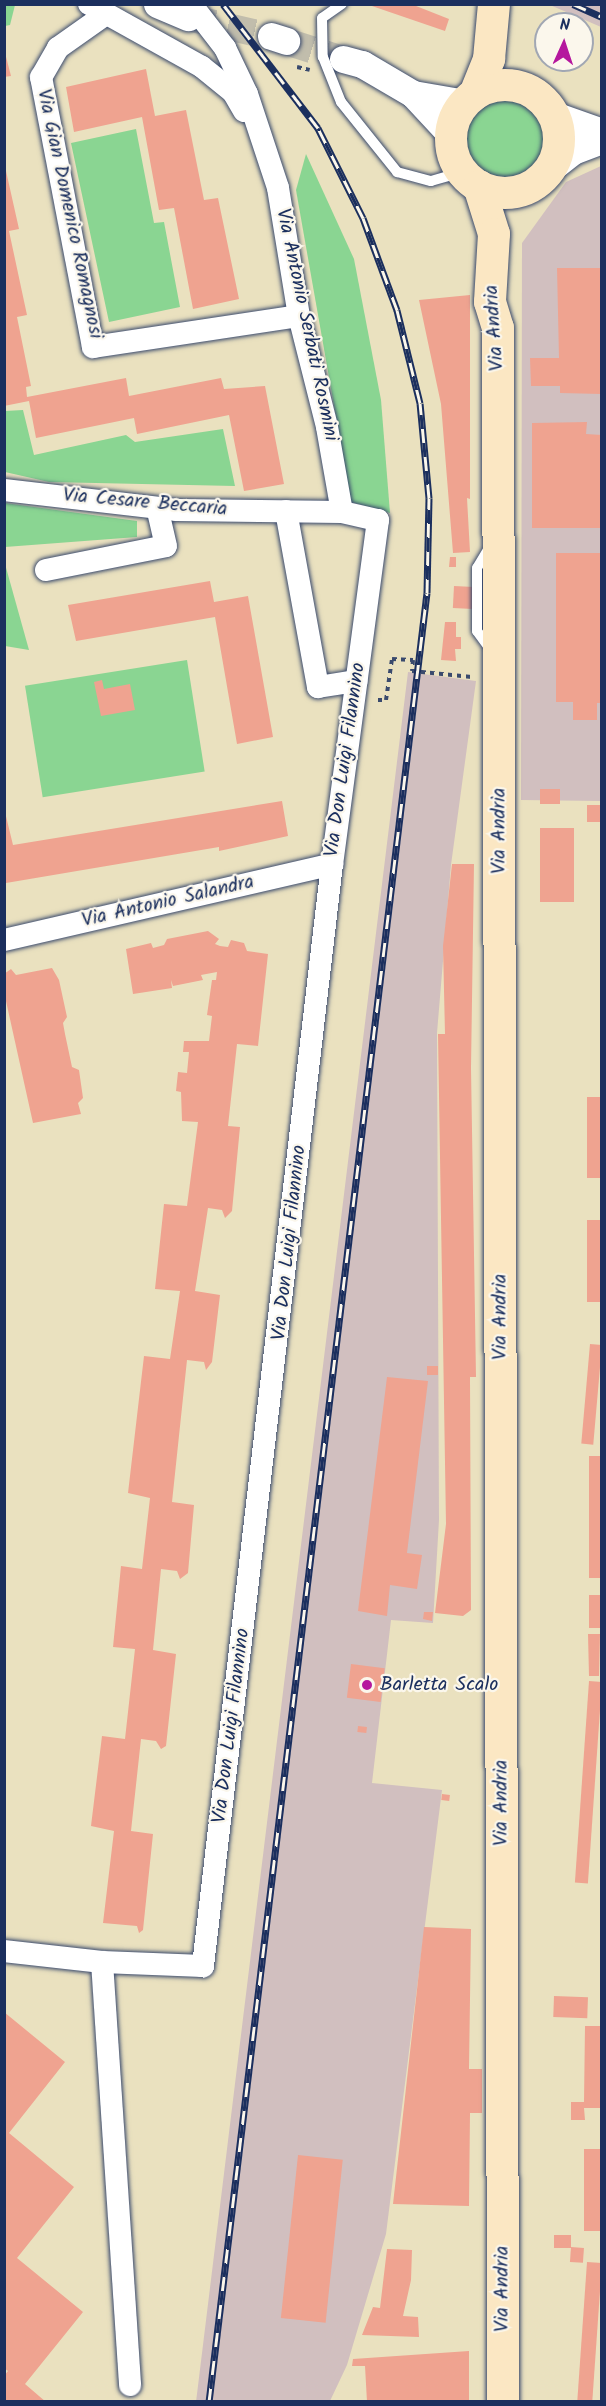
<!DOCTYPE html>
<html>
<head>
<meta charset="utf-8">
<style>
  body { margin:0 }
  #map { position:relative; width:606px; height:2406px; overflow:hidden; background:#eae1bf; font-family:Kalam,sans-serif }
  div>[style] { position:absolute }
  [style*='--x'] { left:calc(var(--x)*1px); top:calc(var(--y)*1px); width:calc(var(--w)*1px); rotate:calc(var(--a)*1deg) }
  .industrial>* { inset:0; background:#d1bfbf }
  .green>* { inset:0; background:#8ad592; transform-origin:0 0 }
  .round { border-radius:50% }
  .building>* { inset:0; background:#efa390; transform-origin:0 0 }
  .tertiary-tunnel>* { height:27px; margin-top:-13.5px; transform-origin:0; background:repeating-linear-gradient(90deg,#c1bdac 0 27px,transparent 0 41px) }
  .path>* { height:4px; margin-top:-2px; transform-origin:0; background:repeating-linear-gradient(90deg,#3a4a6d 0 4.5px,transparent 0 9px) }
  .roads { filter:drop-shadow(0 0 2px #3a4a6d) drop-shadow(0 0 2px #3a4a6d) }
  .service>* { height:10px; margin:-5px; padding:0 5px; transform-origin:5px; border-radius:5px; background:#fff }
  .minor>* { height:22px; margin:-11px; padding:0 11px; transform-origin:11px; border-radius:11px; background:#fff }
  .tertiary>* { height:27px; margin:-13.5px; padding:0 13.5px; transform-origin:13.5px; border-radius:13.5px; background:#fff }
  .secondary>* { height:32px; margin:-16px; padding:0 16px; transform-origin:16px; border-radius:16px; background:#fbe7c3 }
  .secondary>.ring { margin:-16px; padding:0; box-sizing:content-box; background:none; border:32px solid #fbe7c3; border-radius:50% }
  .rail>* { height:7px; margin-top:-3.5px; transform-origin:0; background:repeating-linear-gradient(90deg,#fbf7ec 0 14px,#1b2f5e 0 28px); box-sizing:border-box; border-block:2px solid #1b2f5e }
  .dots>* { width:16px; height:16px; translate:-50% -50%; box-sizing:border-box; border:3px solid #fbf7ec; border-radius:50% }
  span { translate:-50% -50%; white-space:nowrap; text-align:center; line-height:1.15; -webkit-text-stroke:4.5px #fbf7ec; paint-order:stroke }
  .street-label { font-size:20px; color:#1b2f5e }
  .poi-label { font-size:20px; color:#1b2f5e }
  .left { translate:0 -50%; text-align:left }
  .frame { position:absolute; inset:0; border:6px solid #1b2f5e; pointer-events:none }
  .north { position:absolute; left:534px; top:12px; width:60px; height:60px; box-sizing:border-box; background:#fbf7ec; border:2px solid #a1a7b3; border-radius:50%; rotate:3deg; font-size:16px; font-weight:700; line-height:24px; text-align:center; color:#1b2f5e }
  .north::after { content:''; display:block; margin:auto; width:21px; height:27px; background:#b5179e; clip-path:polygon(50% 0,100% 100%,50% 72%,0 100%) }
</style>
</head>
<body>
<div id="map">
  <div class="industrial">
    <div style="clip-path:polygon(550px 5px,601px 5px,601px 27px)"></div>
    <div style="clip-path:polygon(601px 166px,601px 801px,521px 800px,522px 243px,566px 182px)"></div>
    <div style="clip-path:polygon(408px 672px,476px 681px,451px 865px,437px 1033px,439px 1520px,433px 1623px,391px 1620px,372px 1783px,442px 1790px,386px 2234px,347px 2365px,330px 2401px,196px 2402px)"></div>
  </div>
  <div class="green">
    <div style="clip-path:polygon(5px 4px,15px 5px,10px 25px,5px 26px)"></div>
    <div class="round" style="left:465px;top:99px;width:80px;height:80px"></div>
    <div style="clip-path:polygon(136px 129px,154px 223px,164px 222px,180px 307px,109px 322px,71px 143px)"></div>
    <div style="clip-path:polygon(306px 154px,354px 259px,381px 400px,390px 513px,351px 502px,296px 190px)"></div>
    <div style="clip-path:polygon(23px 410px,34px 455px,126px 435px,135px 442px,223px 429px,235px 486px,49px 482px,5px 472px,5px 411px)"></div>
    <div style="clip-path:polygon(5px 503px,137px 521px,137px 537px,5px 547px)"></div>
    <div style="clip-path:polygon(4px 564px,5px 564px,29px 650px,5px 646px)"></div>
    <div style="left:187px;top:660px;width:113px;height:164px;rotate:81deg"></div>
  </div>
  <div class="building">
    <div style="clip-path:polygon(411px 4px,449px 19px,445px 31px,369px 5px)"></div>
    <div style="clip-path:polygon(4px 49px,11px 76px,4px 77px)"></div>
    <div style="clip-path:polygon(146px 69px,155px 116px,186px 110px,204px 200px,218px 198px,239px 299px,193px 309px,174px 208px,159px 210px,142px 117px,74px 132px,66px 87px)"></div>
    <div style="clip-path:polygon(4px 162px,19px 229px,9px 231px,27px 315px,17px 317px,31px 386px,26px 387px,27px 397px,126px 378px,129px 396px,221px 378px,224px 389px,265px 386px,284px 484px,244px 491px,229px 415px,137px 434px,134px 418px,36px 438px,29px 401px,4px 406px)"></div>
    <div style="clip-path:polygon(557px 268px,602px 268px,602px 394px,560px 393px,560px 386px,531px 386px,530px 358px,559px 358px)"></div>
    <div style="clip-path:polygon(470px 295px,470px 499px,467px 498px,470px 552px,453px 553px,441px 404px,419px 300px)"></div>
    <div style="clip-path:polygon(587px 422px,586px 434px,602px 435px,602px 528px,532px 528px,532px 423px)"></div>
    <div style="clip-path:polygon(556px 553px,602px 553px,602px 703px,597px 703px,597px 720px,573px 720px,573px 702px,556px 702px)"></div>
    <div style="clip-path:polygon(450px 557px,456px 557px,456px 567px,449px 567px)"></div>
    <div style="clip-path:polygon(210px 581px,214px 602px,248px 596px,273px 737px,237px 744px,215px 617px,76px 641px,68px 605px)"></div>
    <div style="left:454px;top:586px;width:20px;height:22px;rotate:3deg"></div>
    <div style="clip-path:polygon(445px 622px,456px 622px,456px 637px,461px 637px,461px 649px,455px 649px,456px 661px,441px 660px)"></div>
    <div style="clip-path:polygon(102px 680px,104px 689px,130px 684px,135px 710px,101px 716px,94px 682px)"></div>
    <div style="left:540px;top:789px;width:20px;height:15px"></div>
    <div style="clip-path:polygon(282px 801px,288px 836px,219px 851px,219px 847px,6px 883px,4px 808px,13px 845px)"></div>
    <div style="left:587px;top:805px;width:15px;height:17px"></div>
    <div style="left:540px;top:828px;width:34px;height:74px"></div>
    <div style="clip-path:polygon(452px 864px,474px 864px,471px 1068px,476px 1377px,470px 1377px,471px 1610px,463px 1616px,435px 1613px,446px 1524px,438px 1034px,445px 1034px,443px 946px)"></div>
    <div style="clip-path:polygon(208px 931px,219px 939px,215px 944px,220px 946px,228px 947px,231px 940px,244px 943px,247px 951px,268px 954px,258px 1046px,237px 1044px,228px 1126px,240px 1127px,232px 1211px,225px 1218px,222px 1210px,208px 1208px,195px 1291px,220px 1295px,212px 1362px,206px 1370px,204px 1362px,187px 1360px,172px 1502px,194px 1505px,188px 1573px,180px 1579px,177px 1571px,161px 1569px,153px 1650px,176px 1654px,166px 1746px,161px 1749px,156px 1741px,141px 1739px,131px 1831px,153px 1834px,143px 1930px,139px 1933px,137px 1926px,103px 1923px,114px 1831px,91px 1826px,102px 1736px,125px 1739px,135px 1649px,113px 1647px,121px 1566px,142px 1569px,150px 1498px,128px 1493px,144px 1356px,170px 1359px,180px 1291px,155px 1289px,164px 1204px,187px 1206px,198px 1122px,182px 1121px,181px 1092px,176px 1091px,178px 1072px,187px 1073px,189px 1052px,183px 1052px,184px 1041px,209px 1041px,212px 1016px,207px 1015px,212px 980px,216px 980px,217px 972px,201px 975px,203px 980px,173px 986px,171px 980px,172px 988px,133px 994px,126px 949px,151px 943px,153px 948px,164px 945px,167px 939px)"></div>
    <div style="clip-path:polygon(52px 968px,59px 980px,67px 1017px,63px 1023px,65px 1034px,72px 1067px,79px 1070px,83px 1098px,78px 1103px,81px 1114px,33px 1123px,4px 992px,4px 974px,11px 969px,16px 975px)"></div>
    <div style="left:587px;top:1097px;width:15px;height:81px"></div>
    <div style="left:587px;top:1220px;width:15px;height:82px"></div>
    <div style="left:590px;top:1344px;width:12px;height:100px;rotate:5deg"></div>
    <div style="left:427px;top:1366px;width:11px;height:9px"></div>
    <div style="clip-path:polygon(387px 1377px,428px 1381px,407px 1553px,422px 1555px,417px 1589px,390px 1585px,387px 1616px,358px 1611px)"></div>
    <div style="left:602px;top:1456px;width:122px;height:13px;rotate:90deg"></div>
    <div style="left:602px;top:1595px;width:33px;height:13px;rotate:90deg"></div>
    <div style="clip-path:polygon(424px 1612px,433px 1612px,432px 1621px,423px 1619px)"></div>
    <div style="clip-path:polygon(588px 1634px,600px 1634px,599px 1676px,589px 1676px)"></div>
    <div style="left:351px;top:1664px;width:34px;height:34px;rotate:7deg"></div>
    <div style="left:589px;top:1681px;width:13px;height:202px;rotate:4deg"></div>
    <div style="left:358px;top:1726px;width:9px;height:6px;rotate:6deg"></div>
    <div style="left:442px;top:1794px;width:8px;height:6px;rotate:7deg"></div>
    <div style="clip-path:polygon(424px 1927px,471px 1929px,469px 2069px,482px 2069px,482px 2113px,470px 2113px,469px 2206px,393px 2204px)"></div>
    <div style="left:554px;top:1996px;width:34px;height:21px;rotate:2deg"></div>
    <div style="clip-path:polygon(4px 2012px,65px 2062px,9px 2133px,74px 2187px,17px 2258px,83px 2312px,25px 2384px,46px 2402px,4px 2402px,4px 2376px,8px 2371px,4px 2368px)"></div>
    <div style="clip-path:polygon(585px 2026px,602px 2026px,602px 2108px,584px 2108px,585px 2120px,571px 2120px,571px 2102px,584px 2102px)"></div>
    <div style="left:584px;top:2149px;width:18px;height:82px"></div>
    <div style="left:298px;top:2155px;width:45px;height:164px;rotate:6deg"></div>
    <div style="left:554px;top:2235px;width:17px;height:13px"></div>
    <div style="left:571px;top:2247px;width:13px;height:15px;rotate:4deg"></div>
    <div style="clip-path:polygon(387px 2249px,412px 2250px,411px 2280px,403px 2316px,418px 2317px,419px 2337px,362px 2335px,373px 2307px,380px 2308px)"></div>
    <div style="left:587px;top:2262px;width:15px;height:140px;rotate:4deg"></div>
    <div style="clip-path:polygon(469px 2351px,469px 2402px,367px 2402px,365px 2366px,352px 2366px,353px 2359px)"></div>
  </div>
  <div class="tertiary-tunnel">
    <div style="--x:188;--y:17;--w:85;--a:12.9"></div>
    <div style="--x:286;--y:41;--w:60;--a:17.5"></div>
  </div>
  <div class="path">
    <div style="--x:297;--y:67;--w:13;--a:13"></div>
    <div style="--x:378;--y:700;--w:8;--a:0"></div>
    <div style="--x:386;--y:700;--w:41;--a:-81.7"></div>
    <div style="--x:392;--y:659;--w:21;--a:3"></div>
    <div style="--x:413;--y:660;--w:11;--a:95"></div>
    <div style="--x:412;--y:671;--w:60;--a:5.7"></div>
  </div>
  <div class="roads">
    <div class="service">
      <div style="--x:342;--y:4;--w:24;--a:145"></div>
      <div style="--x:322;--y:18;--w:39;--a:89"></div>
      <div style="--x:323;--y:57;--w:48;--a:68.2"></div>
      <div style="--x:341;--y:102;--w:90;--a:51.3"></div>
      <div style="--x:397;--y:172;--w:35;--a:15"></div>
      <div style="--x:431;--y:181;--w:32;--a:-16"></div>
      <div style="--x:489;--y:548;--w:23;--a:121"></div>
      <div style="--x:477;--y:568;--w:63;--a:90"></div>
      <div style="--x:477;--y:631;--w:24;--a:54"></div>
    </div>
    <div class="minor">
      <div style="--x:89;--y:4;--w:129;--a:29.1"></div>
      <div style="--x:202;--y:67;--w:40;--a:39"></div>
      <div style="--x:233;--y:92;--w:22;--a:60"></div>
      <div style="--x:191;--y:4;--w:56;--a:52.3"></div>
      <div style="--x:225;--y:48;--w:51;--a:64.4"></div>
      <div style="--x:247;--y:94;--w:99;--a:71.7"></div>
      <div style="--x:278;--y:188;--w:130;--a:80.7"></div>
      <div style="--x:299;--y:316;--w:114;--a:75.8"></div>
      <div style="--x:327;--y:427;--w:86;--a:80"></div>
      <div style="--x:106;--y:14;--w:59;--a:144.7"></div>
      <div style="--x:58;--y:48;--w:34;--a:120"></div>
      <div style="--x:41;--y:77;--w:275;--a:79.1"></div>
      <div style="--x:93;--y:347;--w:208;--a:-8.6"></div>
      <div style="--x:4;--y:490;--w:174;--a:6.6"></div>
      <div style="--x:177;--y:510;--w:165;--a:0.7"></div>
      <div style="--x:342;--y:512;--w:37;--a:13"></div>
      <div style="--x:378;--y:520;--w:347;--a:97.6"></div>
      <div style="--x:332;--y:864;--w:1110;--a:96.68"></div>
      <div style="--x:203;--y:1966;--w:101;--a:-177.7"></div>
      <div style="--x:102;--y:1962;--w:99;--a:-173.6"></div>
      <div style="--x:286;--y:511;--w:179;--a:79.7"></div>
      <div style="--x:318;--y:687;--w:39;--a:-9"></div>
      <div style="--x:46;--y:570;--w:122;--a:-11.3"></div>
      <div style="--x:166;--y:546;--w:39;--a:-103"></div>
      <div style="--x:4;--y:940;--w:337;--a:-13"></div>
      <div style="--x:102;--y:1962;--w:424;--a:86.2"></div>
    </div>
    <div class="tertiary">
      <div style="--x:157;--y:4;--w:34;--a:23"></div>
      <div style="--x:271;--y:36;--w:16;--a:18"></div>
      <div style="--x:343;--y:59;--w:20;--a:15"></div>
      <div style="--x:362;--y:64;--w:59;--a:30.5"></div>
      <div style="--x:413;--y:94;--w:57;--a:47.1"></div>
      <div style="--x:413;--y:94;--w:53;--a:9.8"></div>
      <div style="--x:554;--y:115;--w:51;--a:19.5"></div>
      <div style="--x:551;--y:168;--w:28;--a:-38"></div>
      <div style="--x:573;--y:151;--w:31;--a:-21"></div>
    </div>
    <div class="secondary">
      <div class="ring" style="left:451px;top:85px;width:76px;height:76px"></div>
      <div style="--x:475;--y:94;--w:38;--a:-68"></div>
      <div style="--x:489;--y:59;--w:55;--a:-84.8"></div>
      <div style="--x:479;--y:186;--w:50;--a:72.6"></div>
      <div style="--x:494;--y:234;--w:68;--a:93.4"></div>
      <div style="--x:490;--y:302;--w:27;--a:73"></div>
      <div style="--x:498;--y:328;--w:2074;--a:89.86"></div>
    </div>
  </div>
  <div class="rail">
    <div style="--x:573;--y:4;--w:32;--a:24"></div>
    <div style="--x:209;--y:2402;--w:1822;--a:-83.13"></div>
    <div style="--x:427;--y:593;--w:95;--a:-88.8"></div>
    <div style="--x:429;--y:498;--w:95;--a:-95.4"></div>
    <div style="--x:420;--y:403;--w:96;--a:-103.9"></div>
    <div style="--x:397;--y:310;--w:98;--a:-110.3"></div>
    <div style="--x:363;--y:218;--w:101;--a:-116.6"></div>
    <div style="--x:318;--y:128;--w:156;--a:-127.5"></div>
  </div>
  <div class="dots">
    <div style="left:367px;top:1685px;background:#b5179e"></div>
  </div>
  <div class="street-label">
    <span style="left:69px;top:214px;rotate:78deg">Via Gian Domenico Romagnosi</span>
    <span style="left:306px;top:325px;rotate:78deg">Via Antonio Serbati Rosmini</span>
    <span style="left:495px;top:328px;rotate:-94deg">Via Andria</span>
    <span style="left:145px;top:503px;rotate:5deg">Via Cesare Beccaria</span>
    <span style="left:346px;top:760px;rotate:-82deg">Via Don Luigi Filannino</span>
    <span style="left:500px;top:831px;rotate:-90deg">Via Andria</span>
    <span style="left:168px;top:902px;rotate:-13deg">Via Antonio Salandra</span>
    <span style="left:290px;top:1243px;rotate:-84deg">Via Don Luigi Filannino</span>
    <span style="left:501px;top:1317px;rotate:-90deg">Via Andria</span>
    <span style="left:232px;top:1726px;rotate:-83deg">Via Don Luigi Filannino</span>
    <span style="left:502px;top:1803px;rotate:-90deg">Via Andria</span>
    <span style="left:503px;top:2289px;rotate:-90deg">Via Andria</span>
  </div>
  <div class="poi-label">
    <span class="left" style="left:380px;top:1685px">Barletta Scalo</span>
  </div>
  <div class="frame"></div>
  <div class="north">N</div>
</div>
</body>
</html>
